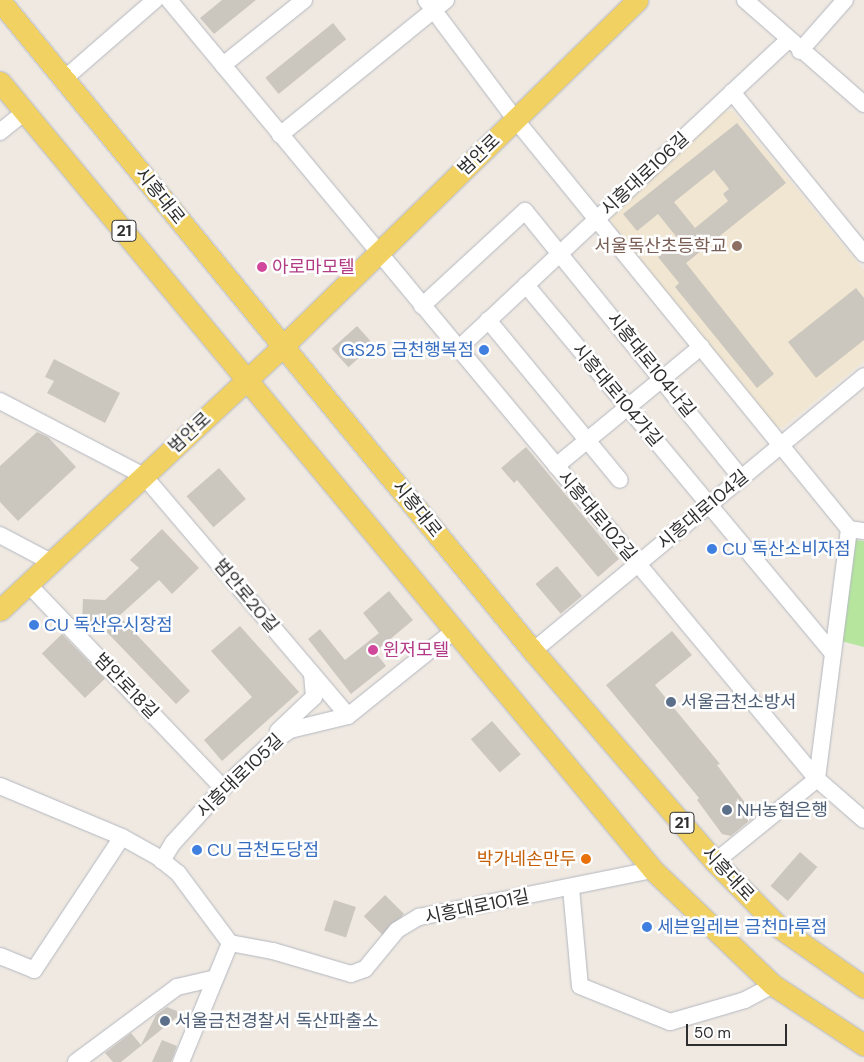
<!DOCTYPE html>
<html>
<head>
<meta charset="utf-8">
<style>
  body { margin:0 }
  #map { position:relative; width:864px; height:1062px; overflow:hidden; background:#efe9e1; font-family:"DM Sans","Noto Sans KR",sans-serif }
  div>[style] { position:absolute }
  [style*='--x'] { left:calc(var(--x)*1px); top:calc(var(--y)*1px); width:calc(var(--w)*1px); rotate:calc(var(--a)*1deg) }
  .education>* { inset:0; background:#f0e6d1 }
  .green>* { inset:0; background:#b6e59e }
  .building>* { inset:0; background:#cbc7bf; transform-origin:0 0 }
  .roads { filter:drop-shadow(0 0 1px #b4b7c1) drop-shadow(0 0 1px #b4b7c1) }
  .minor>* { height:16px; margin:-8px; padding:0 8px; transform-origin:8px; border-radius:8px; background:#fff }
  .major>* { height:21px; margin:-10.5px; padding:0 10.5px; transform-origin:10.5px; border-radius:10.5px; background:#f2d163 }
  .dots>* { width:14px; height:14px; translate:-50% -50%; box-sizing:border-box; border:2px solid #fff; border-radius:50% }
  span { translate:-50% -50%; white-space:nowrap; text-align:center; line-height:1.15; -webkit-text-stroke:5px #fff; paint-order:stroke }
  .shield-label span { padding:1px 4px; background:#fff; border:1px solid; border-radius:4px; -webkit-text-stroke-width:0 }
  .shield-label { font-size:16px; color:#2e2e2e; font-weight:700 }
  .street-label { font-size:18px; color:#2e2e2e }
  .education-label { font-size:18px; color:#785e54 }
  .right { translate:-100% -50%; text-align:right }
  .hotel-label { font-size:18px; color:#b23c85 }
  .left { translate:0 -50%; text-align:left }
  .shop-label { font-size:18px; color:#366cbe }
  .service-label { font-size:18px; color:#4e5e75 }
  .food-label { font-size:18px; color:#c56008 }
  .scale { position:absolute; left:686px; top:1024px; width:101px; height:22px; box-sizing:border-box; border:2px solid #2e2e2e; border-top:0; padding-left:6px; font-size:15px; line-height:18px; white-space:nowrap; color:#2e2e2e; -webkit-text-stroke:4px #fff; paint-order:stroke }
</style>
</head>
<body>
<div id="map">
  <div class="education">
    <div style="clip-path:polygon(733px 111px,864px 271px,864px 361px,783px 427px,773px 427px,611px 222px,612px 210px,719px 112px)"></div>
  </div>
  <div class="green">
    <div style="clip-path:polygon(854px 540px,864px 541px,864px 647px,841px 641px)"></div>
  </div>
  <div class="building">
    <div style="clip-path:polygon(222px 0,256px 0,214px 34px,200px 18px)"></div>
    <div style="left:333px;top:23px;width:21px;height:87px;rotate:51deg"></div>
    <div style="clip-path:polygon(evenodd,737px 123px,786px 183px,686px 263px,774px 374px,757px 388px,675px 287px,679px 283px,658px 257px,679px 240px,658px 214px,637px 231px,623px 214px,737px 123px,714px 170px,729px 189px,723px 194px,728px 201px,695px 228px,674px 202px,714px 170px)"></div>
    <div style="clip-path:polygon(856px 288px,864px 298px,864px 340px,816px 378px,788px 342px)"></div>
    <div style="left:357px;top:326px;width:25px;height:34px;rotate:48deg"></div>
    <div style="clip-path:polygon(54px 359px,120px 393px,105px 423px,47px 393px,54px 381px,45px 377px)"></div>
    <div style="clip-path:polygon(37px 432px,48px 437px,76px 467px,18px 521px,0 502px,0 466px)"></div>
    <div style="clip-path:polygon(526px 447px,619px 559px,598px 577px,517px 480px,514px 483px,501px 468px)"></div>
    <div style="left:219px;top:468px;width:41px;height:43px;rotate:49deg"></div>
    <div style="clip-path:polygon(162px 529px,199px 568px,172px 594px,159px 580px,119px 616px,190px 691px,176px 704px,98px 623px,82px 622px,83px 599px,105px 600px,139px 568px,130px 560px)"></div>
    <div style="left:557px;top:566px;width:39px;height:28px;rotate:50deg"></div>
    <div style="clip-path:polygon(389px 591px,413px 620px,375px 652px,386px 666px,351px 694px,308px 639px,320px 629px,345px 660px,379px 633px,363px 613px)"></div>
    <div style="clip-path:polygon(240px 626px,299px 692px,222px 761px,204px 740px,252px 697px,211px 651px)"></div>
    <div style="clip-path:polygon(672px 631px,692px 655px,655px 685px,720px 764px,717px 765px,755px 816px,731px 836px,722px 834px,697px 800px,699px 798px,606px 685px)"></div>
    <div style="left:62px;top:634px;width:62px;height:28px;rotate:46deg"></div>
    <div style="left:492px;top:721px;width:44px;height:28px;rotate:49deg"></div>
    <div style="left:800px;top:852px;width:23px;height:45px;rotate:41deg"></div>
    <div style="left:385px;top:895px;width:27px;height:30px;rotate:45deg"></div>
    <div style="left:334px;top:900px;width:23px;height:32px;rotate:18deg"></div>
    <div style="clip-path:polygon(167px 1007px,182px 1013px,121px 1062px,113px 1062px,105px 1053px,131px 1033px,141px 1045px,156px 1015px)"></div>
    <div style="clip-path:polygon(162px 1040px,177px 1046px,171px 1062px,152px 1062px)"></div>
  </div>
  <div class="roads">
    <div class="minor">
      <div style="--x:169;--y:0;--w:1013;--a:50.25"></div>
      <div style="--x:817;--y:779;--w:62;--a:41.1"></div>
      <div style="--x:426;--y:0;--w:149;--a:53.2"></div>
      <div style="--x:515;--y:119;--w:529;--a:50.83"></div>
      <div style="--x:849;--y:529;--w:252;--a:97.3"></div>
      <div style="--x:817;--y:779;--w:132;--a:140.9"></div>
      <div style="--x:745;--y:0;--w:158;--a:41.2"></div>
      <div style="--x:800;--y:51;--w:68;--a:-48.6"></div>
      <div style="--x:223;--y:65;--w:104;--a:-38.7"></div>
      <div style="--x:64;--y:79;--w:121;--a:-41"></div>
      <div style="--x:732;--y:92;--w:209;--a:50.8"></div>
      <div style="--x:0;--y:132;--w:32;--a:-39"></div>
      <div style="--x:280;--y:135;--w:214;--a:-39.1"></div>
      <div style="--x:526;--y:285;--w:478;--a:50.2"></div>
      <div style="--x:422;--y:306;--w:140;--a:-42.7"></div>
      <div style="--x:525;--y:211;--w:343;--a:51"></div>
      <div style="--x:488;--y:320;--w:207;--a:50.5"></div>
      <div style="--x:458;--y:349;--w:452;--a:-43.1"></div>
      <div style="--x:0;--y:401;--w:162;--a:27.5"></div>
      <div style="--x:144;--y:476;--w:315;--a:49.6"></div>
      <div style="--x:556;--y:466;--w:188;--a:-39.4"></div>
      <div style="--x:849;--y:529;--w:15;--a:8"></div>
      <div style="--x:0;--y:535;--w:58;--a:27.9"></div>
      <div style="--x:28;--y:584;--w:282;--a:46.3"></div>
      <div style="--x:533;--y:651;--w:430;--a:-39.7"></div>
      <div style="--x:278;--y:731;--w:50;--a:-43.4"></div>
      <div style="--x:314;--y:697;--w:23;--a:-95"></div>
      <div style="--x:0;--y:786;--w:132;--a:22.7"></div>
      <div style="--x:122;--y:837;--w:41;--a:29.1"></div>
      <div style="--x:158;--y:857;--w:26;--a:39"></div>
      <div style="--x:178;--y:873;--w:87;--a:53.4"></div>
      <div style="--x:162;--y:861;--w:21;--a:-59"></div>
      <div style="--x:173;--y:843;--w:74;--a:-47.7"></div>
      <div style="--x:223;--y:788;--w:62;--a:-43"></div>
      <div style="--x:268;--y:746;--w:27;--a:-36"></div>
      <div style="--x:290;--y:730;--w:60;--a:-13.6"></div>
      <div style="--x:348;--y:716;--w:137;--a:-38.8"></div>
      <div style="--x:571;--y:888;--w:98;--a:84.8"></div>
      <div style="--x:580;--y:986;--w:97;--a:21.8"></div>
      <div style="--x:670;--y:1022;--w:78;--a:-16.3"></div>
      <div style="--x:745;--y:1000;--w:32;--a:-28"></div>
      <div style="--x:230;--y:943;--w:44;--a:10.5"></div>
      <div style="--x:273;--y:951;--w:81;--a:16.4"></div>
      <div style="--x:351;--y:974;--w:15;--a:-20"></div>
      <div style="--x:365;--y:969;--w:50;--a:-50.6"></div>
      <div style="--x:397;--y:930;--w:26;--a:-31"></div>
      <div style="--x:419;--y:917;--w:239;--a:-11.4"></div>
      <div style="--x:0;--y:956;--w:37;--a:22"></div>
      <div style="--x:34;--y:970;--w:159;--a:-56.5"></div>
      <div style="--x:76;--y:1062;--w:126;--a:-36.6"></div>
      <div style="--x:177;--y:987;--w:39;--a:-13"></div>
      <div style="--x:181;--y:1062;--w:129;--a:-67.6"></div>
    </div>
    <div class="major">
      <div style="--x:0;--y:1;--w:841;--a:50.65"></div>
      <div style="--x:533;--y:651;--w:279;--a:49.2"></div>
      <div style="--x:715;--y:862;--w:93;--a:45.4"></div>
      <div style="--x:780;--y:928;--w:103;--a:35.1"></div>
      <div style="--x:0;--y:82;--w:1023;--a:50.35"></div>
      <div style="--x:653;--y:870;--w:166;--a:43.8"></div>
      <div style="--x:773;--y:985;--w:109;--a:33.4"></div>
      <div style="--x:0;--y:610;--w:387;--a:-43"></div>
      <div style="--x:283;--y:346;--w:495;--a:-44.3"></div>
    </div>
  </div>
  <div class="dots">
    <div style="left:737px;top:246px;background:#8d6e63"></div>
    <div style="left:262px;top:267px;background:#d1479c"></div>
    <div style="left:484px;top:350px;background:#3f7fe0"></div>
    <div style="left:712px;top:549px;background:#3f7fe0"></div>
    <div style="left:34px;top:625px;background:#3f7fe0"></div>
    <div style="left:373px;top:650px;background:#d1479c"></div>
    <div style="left:671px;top:702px;background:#5c6f8a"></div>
    <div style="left:727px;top:810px;background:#5c6f8a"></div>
    <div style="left:197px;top:850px;background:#3f7fe0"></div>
    <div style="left:586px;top:859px;background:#e8710a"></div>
    <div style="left:647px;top:927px;background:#3f7fe0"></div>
    <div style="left:165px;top:1021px;background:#5c6f8a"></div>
  </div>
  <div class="shield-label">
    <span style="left:124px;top:231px">21</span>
    <span style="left:682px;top:823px">21</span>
  </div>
  <div class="street-label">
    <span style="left:479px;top:155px;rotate:-44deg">범안로</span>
    <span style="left:645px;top:174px;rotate:-43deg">시흥대로106길</span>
    <span style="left:160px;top:196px;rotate:51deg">시흥대로</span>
    <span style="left:651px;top:365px;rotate:51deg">시흥대로104나길</span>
    <span style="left:617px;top:395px;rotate:50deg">시흥대로104가길</span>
    <span style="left:190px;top:433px;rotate:-43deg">범안로</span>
    <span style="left:417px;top:509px;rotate:51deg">시흥대로</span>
    <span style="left:703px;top:510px;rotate:-40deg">시흥대로104길</span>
    <span style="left:597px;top:516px;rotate:50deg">시흥대로102길</span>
    <span style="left:246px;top:596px;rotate:50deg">범안로20길</span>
    <span style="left:126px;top:686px;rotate:46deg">범안로18길</span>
    <span style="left:240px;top:776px;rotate:-44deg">시흥대로105길</span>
    <span style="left:728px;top:874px;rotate:47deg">시흥대로</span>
    <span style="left:477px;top:907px;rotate:-12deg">시흥대로101길</span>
  </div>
  <div class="education-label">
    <span class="right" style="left:727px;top:246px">서울독산초등학교</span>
  </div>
  <div class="hotel-label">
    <span class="left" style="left:272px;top:267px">아로마모텔</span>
    <span class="left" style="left:383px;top:650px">윈저모텔</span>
  </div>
  <div class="shop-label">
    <span class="right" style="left:474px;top:350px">GS25 금천행복점</span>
    <span class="left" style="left:722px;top:549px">CU 독산소비자점</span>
    <span class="left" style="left:44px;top:625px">CU 독산우시장점</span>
    <span class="left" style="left:207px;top:850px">CU 금천도당점</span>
    <span class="left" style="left:657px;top:927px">세븐일레븐 금천마루점</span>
  </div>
  <div class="service-label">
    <span class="left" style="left:681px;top:702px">서울금천소방서</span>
    <span class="left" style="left:737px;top:810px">NH농협은행</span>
    <span class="left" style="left:175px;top:1021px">서울금천경찰서 독산파출소</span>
  </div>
  <div class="food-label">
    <span class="right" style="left:576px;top:859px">박가네손만두</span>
  </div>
  <div class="scale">50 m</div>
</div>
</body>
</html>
